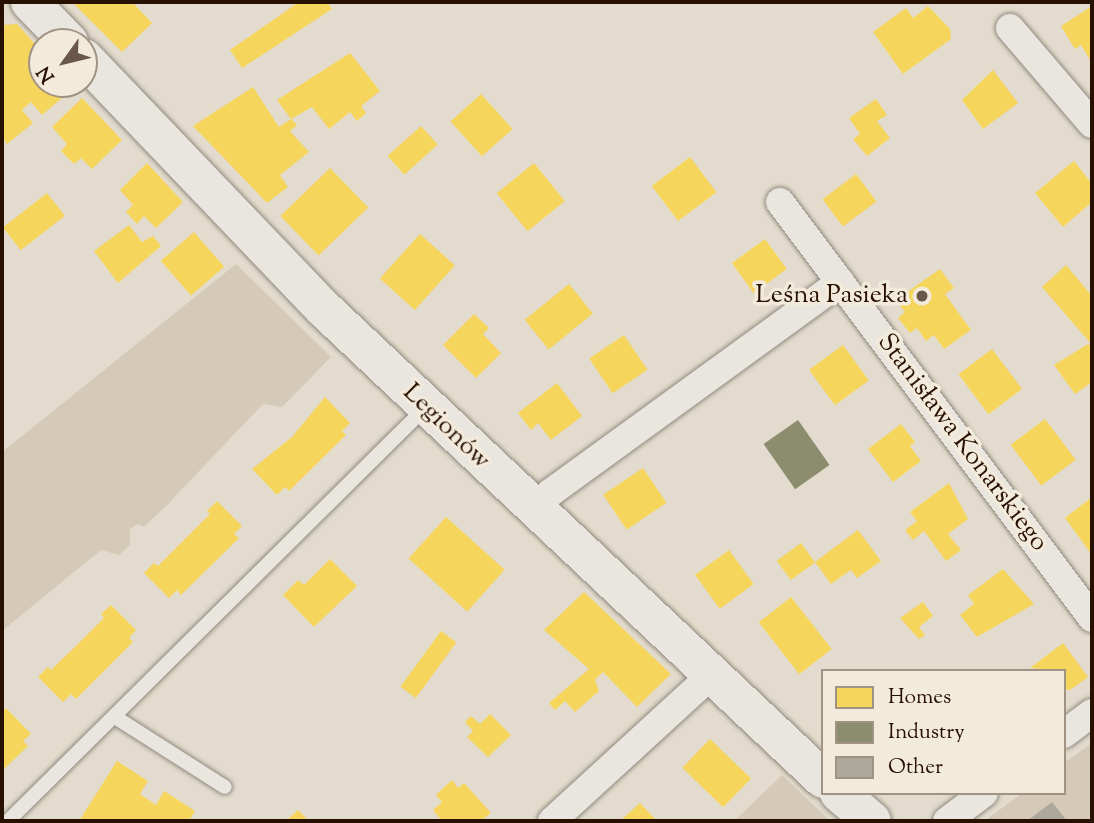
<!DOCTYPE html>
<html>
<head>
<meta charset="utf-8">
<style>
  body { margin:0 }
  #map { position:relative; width:1094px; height:823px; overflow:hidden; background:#e3dcce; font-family:"Sorts Mill Goudy",serif }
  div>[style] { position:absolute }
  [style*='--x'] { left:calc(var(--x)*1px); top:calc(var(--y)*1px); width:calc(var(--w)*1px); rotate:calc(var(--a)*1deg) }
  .green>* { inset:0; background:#d5cab7 }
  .homes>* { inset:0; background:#f6d55c; transform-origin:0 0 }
  .industry>* { inset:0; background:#8c8c6e; transform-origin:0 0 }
  .building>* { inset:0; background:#ada79c }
  .roads { filter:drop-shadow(0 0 2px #90897f) drop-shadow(0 0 2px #90897f) }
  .lane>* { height:14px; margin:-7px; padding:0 7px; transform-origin:7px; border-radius:7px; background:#e9e5df }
  .street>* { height:28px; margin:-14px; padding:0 14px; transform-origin:14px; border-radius:14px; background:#e9e5df }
  .secondary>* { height:38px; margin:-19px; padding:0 19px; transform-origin:19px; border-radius:19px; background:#e9e5df }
  .dots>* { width:19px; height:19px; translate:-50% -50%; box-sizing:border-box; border:4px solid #f2eada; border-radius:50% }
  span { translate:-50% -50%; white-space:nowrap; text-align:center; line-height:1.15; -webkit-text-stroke:7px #f2eada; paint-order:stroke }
  .poi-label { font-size:26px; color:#281001 }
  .right { translate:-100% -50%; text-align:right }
  .street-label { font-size:26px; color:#281001 }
  .frame { position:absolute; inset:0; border:4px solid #281001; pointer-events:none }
  .legend { position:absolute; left:821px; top:669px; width:245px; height:126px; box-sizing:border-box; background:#f2eada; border:2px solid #a19383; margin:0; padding:9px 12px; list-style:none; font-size:21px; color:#281001 }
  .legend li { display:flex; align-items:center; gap:14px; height:35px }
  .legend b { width:35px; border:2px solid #a19383 }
  .north { position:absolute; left:28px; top:28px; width:70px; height:70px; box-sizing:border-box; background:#f2eada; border:2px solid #a19383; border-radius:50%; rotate:236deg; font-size:19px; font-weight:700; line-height:28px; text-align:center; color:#281001 }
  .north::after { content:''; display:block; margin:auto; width:24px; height:32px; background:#695749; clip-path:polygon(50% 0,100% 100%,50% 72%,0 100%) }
</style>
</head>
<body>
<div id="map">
  <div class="green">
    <div style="clip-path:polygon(236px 264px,331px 357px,282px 407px,263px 404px,167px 505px,144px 527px,138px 524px,130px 529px,130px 545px,119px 555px,101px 550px,2px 631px,2px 452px)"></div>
    <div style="clip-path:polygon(1092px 743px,1092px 821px,984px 821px,1023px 793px,1064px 793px,1064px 763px)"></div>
    <div style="clip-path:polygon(782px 775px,827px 818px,831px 821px,734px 821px)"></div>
  </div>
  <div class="homes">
    <div style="clip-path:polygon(72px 2px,132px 2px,152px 23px,122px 52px)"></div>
    <div style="clip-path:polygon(299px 2px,327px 2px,332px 9px,242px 68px,230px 50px)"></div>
    <div style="clip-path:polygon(928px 6px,950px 29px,951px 39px,903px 74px,873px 32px,906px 8px,913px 18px)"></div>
    <div style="clip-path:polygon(1092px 6px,1092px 63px,1081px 45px,1075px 49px,1061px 26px)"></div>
    <div style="clip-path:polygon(17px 24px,42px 52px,42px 84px,50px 84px,62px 98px,42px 115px,31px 102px,22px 110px,33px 123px,7px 144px,2px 137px,2px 25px)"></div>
    <div style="clip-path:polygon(350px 53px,380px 91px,361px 106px,366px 113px,357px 121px,350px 112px,329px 129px,312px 107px,291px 119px,277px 100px)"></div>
    <div style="clip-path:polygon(993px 70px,1018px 103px,983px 129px,962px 100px)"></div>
    <div style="clip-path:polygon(253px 87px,279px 127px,291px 119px,297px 125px,290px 131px,309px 152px,280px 175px,288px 187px,267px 203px,193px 126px)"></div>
    <div style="left:481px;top:94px;width:47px;height:41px;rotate:48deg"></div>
    <div style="clip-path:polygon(82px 98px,122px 140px,92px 169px,81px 158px,74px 164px,61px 151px,67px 144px,52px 127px)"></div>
    <div style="clip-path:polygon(876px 99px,887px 115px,877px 121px,890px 138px,867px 156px,853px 139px,860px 134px,849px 118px)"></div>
    <div style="left:421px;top:126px;width:25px;height:45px;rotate:48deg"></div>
    <div style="left:690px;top:157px;width:44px;height:48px;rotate:53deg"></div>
    <div style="clip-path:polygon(1074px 161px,1092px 184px,1092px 202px,1063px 227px,1035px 193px)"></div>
    <div style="clip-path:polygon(147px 163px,183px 202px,156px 228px,144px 216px,137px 224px,126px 212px,133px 205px,120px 190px)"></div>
    <div style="left:534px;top:163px;width:49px;height:48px;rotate:51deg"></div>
    <div style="left:330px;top:168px;width:55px;height:69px;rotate:46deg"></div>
    <div style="left:856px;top:174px;width:34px;height:42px;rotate:53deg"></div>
    <div style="left:47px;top:193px;width:29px;height:56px;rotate:52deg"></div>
    <div style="clip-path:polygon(129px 225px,142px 242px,153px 236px,161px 246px,118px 283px,94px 251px)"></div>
    <div style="left:194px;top:232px;width:46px;height:44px;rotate:49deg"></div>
    <div style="left:420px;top:234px;width:47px;height:60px;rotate:42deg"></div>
    <div style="left:765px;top:239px;width:37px;height:41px;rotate:54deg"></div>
    <div style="clip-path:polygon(1066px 265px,1092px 296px,1092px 345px,1042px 287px)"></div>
    <div style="clip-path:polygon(940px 269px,954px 288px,945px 294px,971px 330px,944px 349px,934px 335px,926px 341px,917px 328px,910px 333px,898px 318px,905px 312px,896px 300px)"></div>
    <div style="left:569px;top:284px;width:38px;height:57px;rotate:51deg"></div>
    <div style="clip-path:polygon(474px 314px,489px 328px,483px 334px,501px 353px,476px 378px,443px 345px)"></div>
    <div style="left:624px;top:335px;width:42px;height:42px;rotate:56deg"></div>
    <div style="clip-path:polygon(1088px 344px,1092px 348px,1092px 382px,1075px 394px,1054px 365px)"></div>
    <div style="left:843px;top:345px;width:44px;height:42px;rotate:54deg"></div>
    <div style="left:992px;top:349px;width:50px;height:42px;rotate:53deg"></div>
    <div style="clip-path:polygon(557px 383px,582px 416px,551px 440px,538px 423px,531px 430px,518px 413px)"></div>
    <div style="clip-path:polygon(325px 397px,350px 423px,342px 431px,346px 435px,289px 491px,285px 487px,277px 495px,252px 469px,292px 437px)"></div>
    <div style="left:1045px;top:419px;width:51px;height:43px;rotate:53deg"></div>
    <div style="clip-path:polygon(901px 424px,915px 442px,910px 446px,921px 461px,893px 482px,868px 449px)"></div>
    <div style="left:643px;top:468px;width:42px;height:48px;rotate:56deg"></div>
    <div style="clip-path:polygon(949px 483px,968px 519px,948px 534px,961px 550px,946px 561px,924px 531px,913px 540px,905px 530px,917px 521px,910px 512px)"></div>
    <div style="clip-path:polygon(1092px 497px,1092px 555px,1065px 518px)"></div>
    <div style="clip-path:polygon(217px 501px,242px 526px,234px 534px,239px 538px,181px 595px,177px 590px,169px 598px,144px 573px,154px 563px,158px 566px,210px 514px,207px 511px)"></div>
    <div style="left:446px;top:517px;width:79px;height:56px;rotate:42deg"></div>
    <div style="clip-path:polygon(858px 530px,881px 561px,857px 578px,851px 570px,831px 584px,815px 562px)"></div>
    <div style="left:801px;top:543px;width:24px;height:30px;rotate:54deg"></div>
    <div style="left:729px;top:550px;width:42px;height:42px;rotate:54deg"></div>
    <div style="clip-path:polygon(330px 559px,357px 586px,314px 627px,283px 595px,298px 580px,304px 585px)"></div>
    <div style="clip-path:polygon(1003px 569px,1034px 604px,977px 637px,960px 615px,974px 604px,968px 595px)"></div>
    <div style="clip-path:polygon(584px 592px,671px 674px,637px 707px,603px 672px,595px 680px,599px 691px,575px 712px,565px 701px,555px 710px,549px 703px,589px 669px,544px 630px)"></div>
    <div style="left:791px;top:597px;width:66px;height:41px;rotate:52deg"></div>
    <div style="clip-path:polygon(923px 602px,933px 616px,919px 627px,925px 635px,919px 639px,900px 618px)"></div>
    <div style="clip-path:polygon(111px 605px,136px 630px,129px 638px,133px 642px,76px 699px,71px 694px,63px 702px,38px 677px,48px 667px,51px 670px,79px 643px,104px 618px,101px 614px)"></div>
    <div style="left:441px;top:631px;width:19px;height:69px;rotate:36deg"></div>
    <div style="clip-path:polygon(1063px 643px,1088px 677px,1070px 690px,1064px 689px,1064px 671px,1030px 668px)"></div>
    <div style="clip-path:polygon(6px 708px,31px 734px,23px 741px,28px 746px,2px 771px,2px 712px)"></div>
    <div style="clip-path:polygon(490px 714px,511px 735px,488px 757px,467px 737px,473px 731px,465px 722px,471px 716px,480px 724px)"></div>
    <div style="left:710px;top:739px;width:57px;height:40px;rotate:44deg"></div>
    <div style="clip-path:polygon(117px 761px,148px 781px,140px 794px,156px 805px,164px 791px,195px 811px,189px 821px,79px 821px)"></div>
    <div style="clip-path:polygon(452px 780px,458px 788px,464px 783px,491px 813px,481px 821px,442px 821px,433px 810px,442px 802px,436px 795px)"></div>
    <div style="clip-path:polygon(640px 803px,657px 821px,620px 821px)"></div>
    <div style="clip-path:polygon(298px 810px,309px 821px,286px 821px)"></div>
  </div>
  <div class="industry">
    <div style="left:798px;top:420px;width:55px;height:42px;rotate:55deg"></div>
  </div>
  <div class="building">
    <div style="clip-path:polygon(1052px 802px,1067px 821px,1027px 821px)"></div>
  </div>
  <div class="roads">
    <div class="lane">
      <div style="--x:115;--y:717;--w:130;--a:32.5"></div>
      <div style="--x:8;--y:821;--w:587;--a:-44.72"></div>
    </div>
    <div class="street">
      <div style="--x:1010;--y:28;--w:126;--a:49.5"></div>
      <div style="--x:780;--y:202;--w:520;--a:53.13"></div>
      <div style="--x:533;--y:510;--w:24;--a:-45"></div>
      <div style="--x:550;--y:493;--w:359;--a:-36"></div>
      <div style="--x:1064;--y:734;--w:35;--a:-37"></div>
      <div style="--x:552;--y:821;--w:214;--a:-42.5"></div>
      <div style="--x:947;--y:821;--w:46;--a:-37.1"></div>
    </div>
    <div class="secondary">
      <div style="--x:30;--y:2;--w:56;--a:45.7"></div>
      <div style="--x:84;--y:58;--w:347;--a:46.3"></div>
      <div style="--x:324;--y:309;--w:685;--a:43.29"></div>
      <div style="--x:839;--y:793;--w:43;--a:40.3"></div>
    </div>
  </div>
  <div class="dots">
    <div style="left:922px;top:296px;background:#695749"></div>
  </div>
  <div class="poi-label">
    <span class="right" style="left:908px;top:296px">Leśna Pasieka</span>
  </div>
  <div class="street-label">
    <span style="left:446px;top:427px;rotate:44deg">Legionów</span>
    <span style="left:962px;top:443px;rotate:53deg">Stanisława Konarskiego</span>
  </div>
  <div class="frame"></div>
  <ul class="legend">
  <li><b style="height:19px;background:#f6d55c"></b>Homes</li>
  <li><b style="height:19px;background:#8c8c6e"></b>Industry</li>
  <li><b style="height:19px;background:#ada79c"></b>Other</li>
  </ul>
  <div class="north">N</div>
</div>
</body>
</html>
